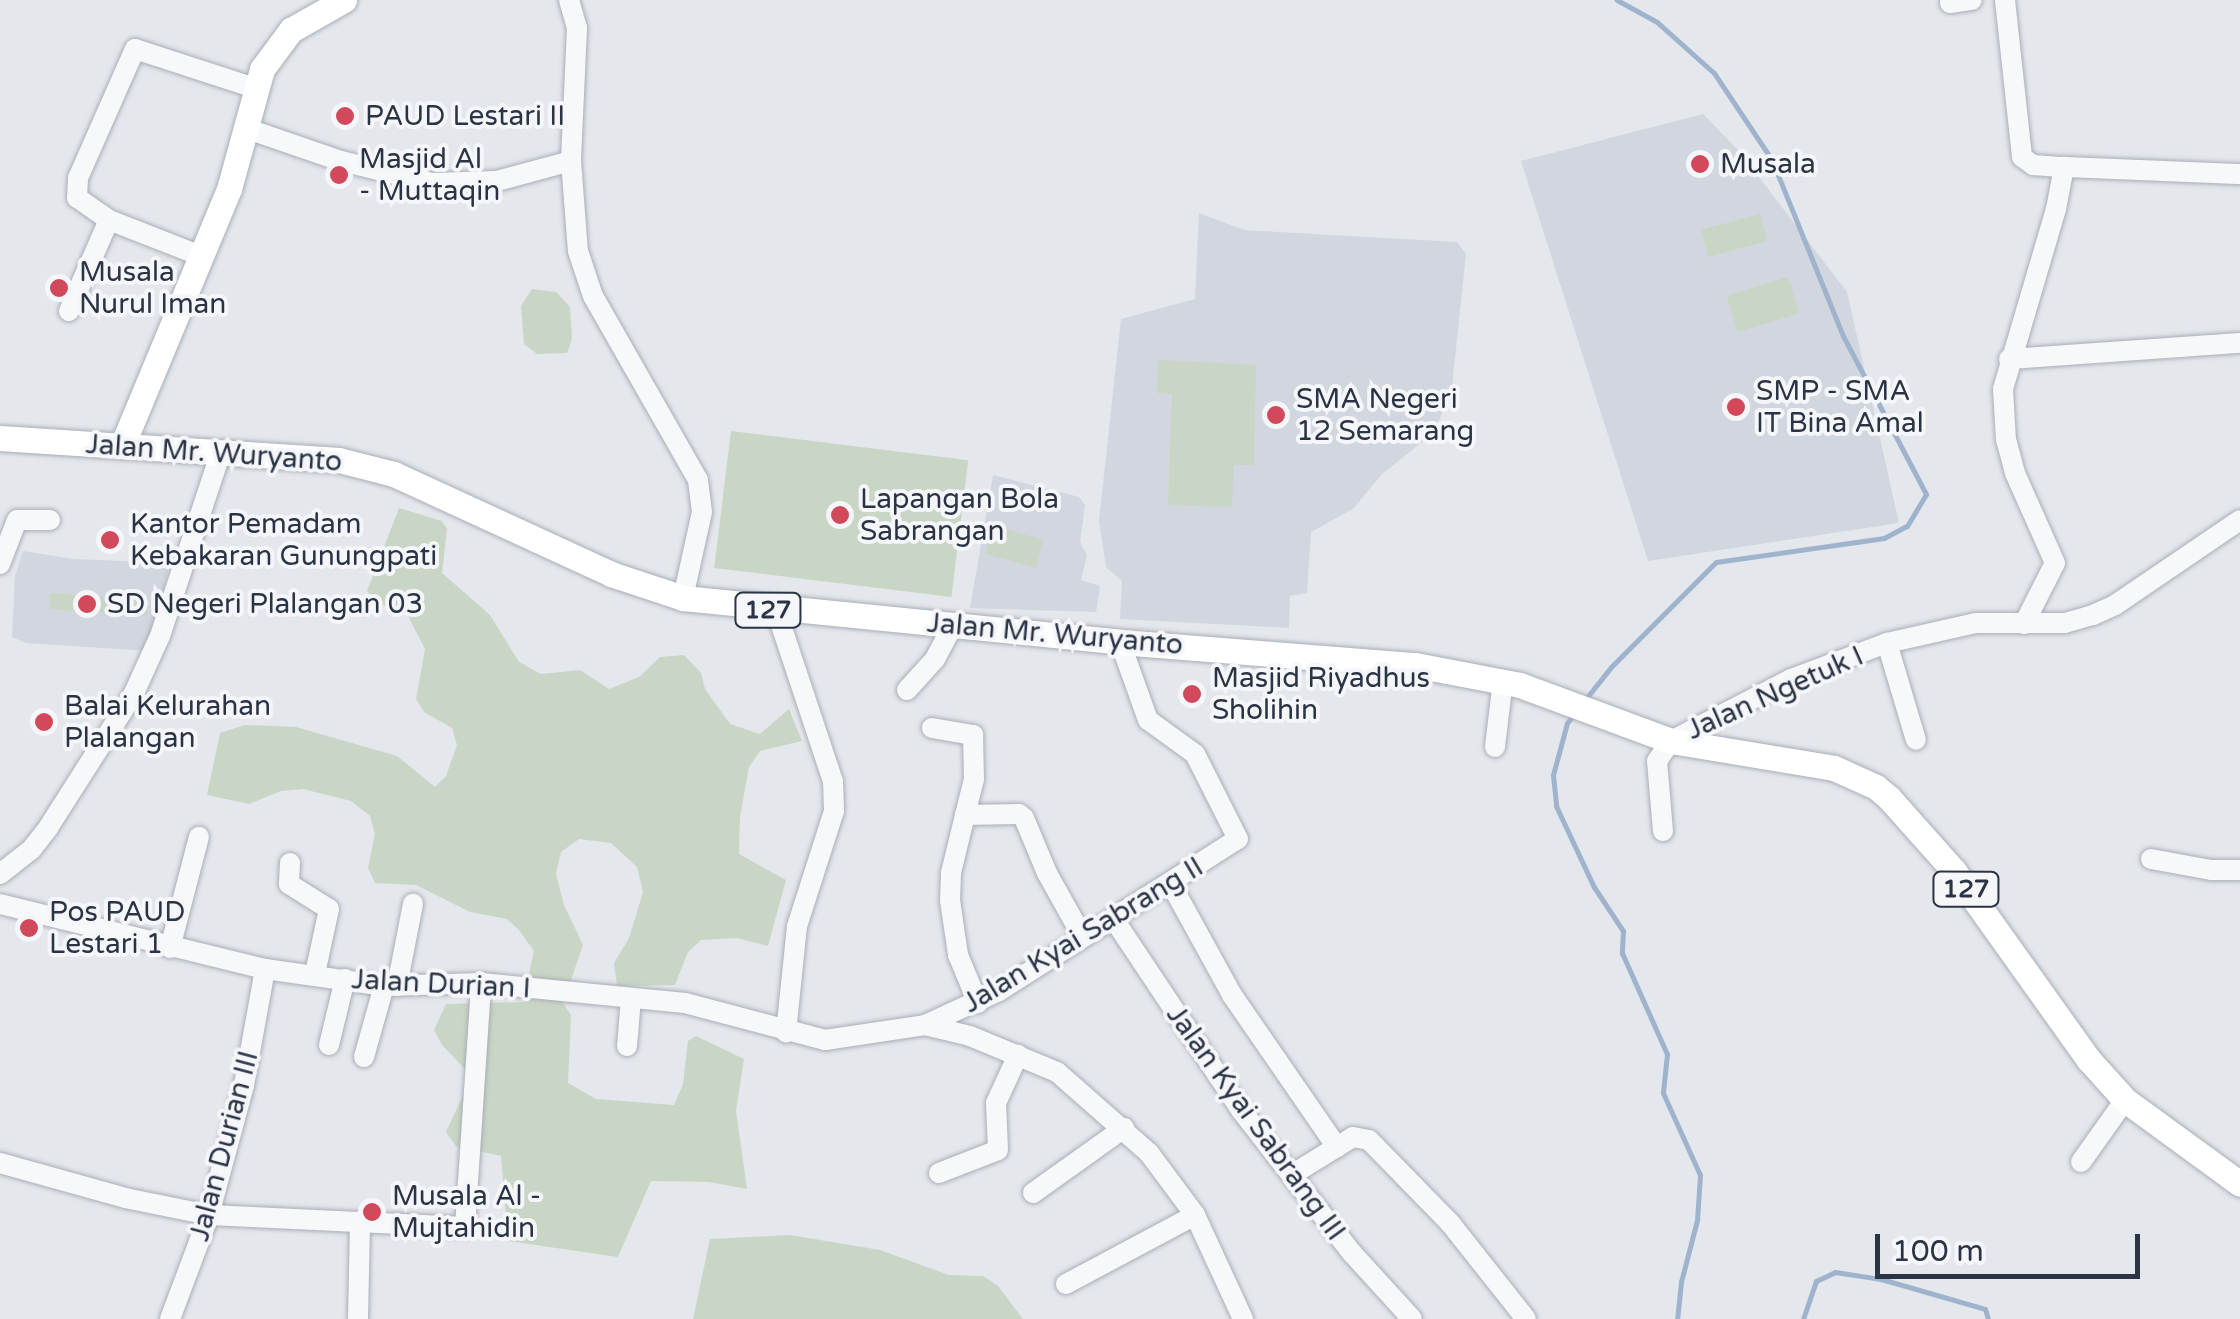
<!DOCTYPE html>
<html>
<head>
<meta charset="utf-8">
<style>
  body { margin:0 }
  #map { position:relative; width:2240px; height:1319px; overflow:hidden; background:#e4e7ec; font-family:"Varela Round",sans-serif }
  div>[style] { position:absolute }
  [style*='--x'] { left:calc(var(--x)*1px); top:calc(var(--y)*1px); width:calc(var(--w)*1px); rotate:calc(var(--a)*1deg) }
  .built>* { inset:0; background:#d2d6de }
  .green>* { inset:0; background:#c9d6c5; transform-origin:0 0 }
  .stream>* { height:5px; margin:-2.5px; padding:0 2.5px; transform-origin:2.5px; border-radius:2.5px; background:#9fb4cc }
  .roads { filter:drop-shadow(0 0 2px #a9aeb7) drop-shadow(0 0 2px #a9aeb7) }
  .minor>* { height:20px; margin:-10px; padding:0 10px; transform-origin:10px; border-radius:10px; background:#f7f8fa }
  .major>* { height:25px; margin:-12.5px; padding:0 12.5px; transform-origin:12.5px; border-radius:12.5px; background:#fff }
  .dots>* { width:28px; height:28px; translate:-50% -50%; box-sizing:border-box; border:5px solid #f4f6f9; border-radius:50% }
  span { translate:-50% -50%; white-space:nowrap; text-align:center; line-height:1.15; -webkit-text-stroke:8px #f4f6f9; paint-order:stroke }
  .shield-label span { padding:2px 8px; background:#f4f6f9; border:2px solid; border-radius:8px; -webkit-text-stroke-width:0 }
  .shield-label { font-size:25px; color:#2b3445; font-weight:700 }
  .poi-label { font-size:28px; color:#2b3445 }
  .left { translate:0 -50%; text-align:left }
  .street-label { font-size:28px; color:#2b3445 }
  .scale { position:absolute; left:1875px; top:1234px; width:265px; height:45px; box-sizing:border-box; border:5px solid #2b3445; border-top:0; padding-left:12px; font-size:30px; line-height:35px; white-space:nowrap; color:#2b3445; -webkit-text-stroke:8px #f4f6f9; paint-order:stroke }
</style>
</head>
<body>
<div id="map">
  <div class="built">
    <div style="clip-path:polygon(1703px 114px,1739px 151px,1847px 292px,1899px 523px,1648px 561px,1521px 161px)"></div>
    <div style="clip-path:polygon(1199px 213px,1244px 230px,1457px 242px,1466px 254px,1451px 396px,1432px 434px,1381px 475px,1354px 508px,1311px 532px,1307px 593px,1290px 596px,1289px 628px,1120px 619px,1122px 581px,1106px 567px,1099px 521px,1121px 319px,1195px 299px)"></div>
    <div style="clip-path:polygon(993px 475px,1079px 497px,1085px 505px,1080px 542px,1087px 555px,1081px 580px,1100px 586px,1096px 612px,970px 608px)"></div>
    <div style="clip-path:polygon(23px 551px,74px 559px,170px 563px,148px 651px,26px 643px,12px 637px,15px 576px)"></div>
  </div>
  <div class="green">
    <div style="left:1760px;top:214px;width:28px;height:61px;rotate:75deg"></div>
    <div style="left:1788px;top:277px;width:38px;height:64px;rotate:73deg"></div>
    <div style="clip-path:polygon(532px 289px,556px 292px,570px 307px,572px 339px,567px 353px,537px 354px,524px 344px,521px 306px)"></div>
    <div style="clip-path:polygon(1158px 360px,1256px 365px,1254px 465px,1234px 465px,1232px 507px,1168px 505px,1172px 394px,1157px 393px)"></div>
    <div style="left:731px;top:431px;width:239px;height:138px;rotate:7deg"></div>
    <div style="clip-path:polygon(399px 508px,442px 521px,447px 529px,442px 573px,490px 615px,519px 662px,541px 674px,580px 670px,609px 689px,639px 677px,660px 657px,684px 655px,701px 673px,705px 689px,730px 724px,760px 734px,789px 709px,802px 741px,760px 751px,749px 767px,740px 817px,739px 854px,786px 880px,768px 946px,737px 938px,701px 940px,688px 952px,675px 985px,617px 986px,614px 963px,629px 938px,643px 892px,637px 867px,611px 843px,579px 839px,561px 852px,556px 874px,564px 905px,583px 945px,563px 1003px,571px 1015px,568px 1083px,596px 1099px,674px 1105px,683px 1084px,688px 1041px,696px 1036px,744px 1059px,736px 1111px,747px 1189px,709px 1182px,651px 1181px,618px 1257px,508px 1241px,501px 1156px,456px 1146px,446px 1132px,465px 1091px,466px 1070px,442px 1045px,434px 1030px,446px 1004px,523px 1002px,534px 951px,519px 930px,507px 919px,470px 912px,416px 885px,375px 883px,368px 868px,375px 834px,370px 816px,351px 801px,303px 789px,281px 791px,249px 804px,207px 795px,220px 733px,245px 725px,296px 727px,397px 756px,435px 787px,446px 776px,457px 745px,452px 728px,424px 712px,416px 699px,425px 649px,407px 614px,377px 603px,367px 591px)"></div>
    <div style="left:993px;top:526px;width:52px;height:29px;rotate:15deg"></div>
    <div style="left:51px;top:593px;width:97px;height:16px;rotate:4deg"></div>
    <div style="clip-path:polygon(790px 1235px,880px 1250px,949px 1275px,983px 1276px,998px 1286px,1023px 1319px,693px 1319px,710px 1239px)"></div>
  </div>
  <div class="stream">
    <div style="--x:1584;--y:701;--w:43;--a:-51.5"></div>
    <div style="--x:1611;--y:667;--w:148;--a:-45"></div>
    <div style="--x:1716;--y:562;--w:170;--a:-8.1"></div>
    <div style="--x:1884;--y:538;--w:26;--a:-28"></div>
    <div style="--x:1907;--y:526;--w:37;--a:-59"></div>
    <div style="--x:1926;--y:494;--w:178;--a:-117.7"></div>
    <div style="--x:1843;--y:336;--w:190;--a:-112"></div>
    <div style="--x:1772;--y:160;--w:105;--a:-123.7"></div>
    <div style="--x:1714;--y:73;--w:76;--a:-138.2"></div>
    <div style="--x:1657;--y:22;--w:46;--a:-151.2"></div>
    <div style="--x:1574;--y:714;--w:11;--a:128"></div>
    <div style="--x:1567;--y:723;--w:54;--a:105.1"></div>
    <div style="--x:1553;--y:775;--w:31;--a:84"></div>
    <div style="--x:1556;--y:806;--w:89;--a:64.9"></div>
    <div style="--x:1594;--y:887;--w:53;--a:56.6"></div>
    <div style="--x:1623;--y:931;--w:22;--a:93"></div>
    <div style="--x:1622;--y:953;--w:111;--a:66"></div>
    <div style="--x:1667;--y:1054;--w:39;--a:96"></div>
    <div style="--x:1663;--y:1093;--w:90;--a:65.7"></div>
    <div style="--x:1700;--y:1175;--w:45;--a:93.8"></div>
    <div style="--x:1697;--y:1220;--w:64;--a:104.5"></div>
    <div style="--x:1681;--y:1282;--w:37;--a:96"></div>
    <div style="--x:1803;--y:1319;--w:40;--a:-71.1"></div>
    <div style="--x:1816;--y:1281;--w:21;--a:-25"></div>
    <div style="--x:1835;--y:1272;--w:47;--a:8.7"></div>
    <div style="--x:1881;--y:1279;--w:108;--a:16.1"></div>
    <div style="--x:1985;--y:1309;--w:10;--a:73"></div>
  </div>
  <div class="roads">
    <div class="minor">
      <div style="--x:569;--y:0;--w:29;--a:74"></div>
      <div style="--x:577;--y:28;--w:133;--a:92.6"></div>
      <div style="--x:571;--y:161;--w:90;--a:85.6"></div>
      <div style="--x:578;--y:251;--w:47;--a:71.6"></div>
      <div style="--x:593;--y:296;--w:212;--a:60.3"></div>
      <div style="--x:698;--y:480;--w:32;--a:83"></div>
      <div style="--x:702;--y:512;--w:88;--a:102.5"></div>
      <div style="--x:2005;--y:0;--w:158;--a:83.8"></div>
      <div style="--x:2022;--y:157;--w:14;--a:36"></div>
      <div style="--x:2033;--y:165;--w:31;--a:4"></div>
      <div style="--x:2064;--y:167;--w:176;--a:2.3"></div>
      <div style="--x:1950;--y:3;--w:22;--a:-8"></div>
      <div style="--x:245;--y:128;--w:102;--a:19"></div>
      <div style="--x:341;--y:161;--w:94;--a:13.6"></div>
      <div style="--x:432;--y:183;--w:65;--a:-1.8"></div>
      <div style="--x:497;--y:181;--w:77;--a:-15.1"></div>
      <div style="--x:201;--y:256;--w:99;--a:-158.6"></div>
      <div style="--x:109;--y:220;--w:39;--a:-145"></div>
      <div style="--x:77;--y:198;--w:20;--a:-87"></div>
      <div style="--x:78;--y:178;--w:141;--a:-66.2"></div>
      <div style="--x:135;--y:49;--w:126;--a:18"></div>
      <div style="--x:69;--y:311;--w:99;--a:-66.3"></div>
      <div style="--x:2009;--y:359;--w:232;--a:-4"></div>
      <div style="--x:0;--y:564;--w:47;--a:-68.9"></div>
      <div style="--x:17;--y:520;--w:33;--a:0"></div>
      <div style="--x:776;--y:610;--w:180;--a:71.6"></div>
      <div style="--x:833;--y:781;--w:30;--a:88"></div>
      <div style="--x:834;--y:811;--w:121;--a:107.8"></div>
      <div style="--x:797;--y:926;--w:107;--a:95.9"></div>
      <div style="--x:2024;--y:624;--w:68;--a:-63.1"></div>
      <div style="--x:2055;--y:563;--w:98;--a:-114"></div>
      <div style="--x:2015;--y:473;--w:34;--a:-105"></div>
      <div style="--x:2006;--y:440;--w:51;--a:-93.4"></div>
      <div style="--x:2003;--y:389;--w:188;--a:-73.6"></div>
      <div style="--x:2056;--y:209;--w:43;--a:-79.2"></div>
      <div style="--x:1887;--y:643;--w:101;--a:73.4"></div>
      <div style="--x:907;--y:690;--w:42;--a:-47.9"></div>
      <div style="--x:935;--y:659;--w:38;--a:-62"></div>
      <div style="--x:932;--y:728;--w:42;--a:9.7"></div>
      <div style="--x:973;--y:735;--w:44;--a:88.7"></div>
      <div style="--x:974;--y:779;--w:37;--a:104"></div>
      <div style="--x:965;--y:815;--w:54;--a:-1.1"></div>
      <div style="--x:1019;--y:814;--w:6;--a:39"></div>
      <div style="--x:1024;--y:818;--w:60;--a:67.3"></div>
      <div style="--x:1047;--y:873;--w:72;--a:60.9"></div>
      <div style="--x:1495;--y:747;--w:67;--a:-83.2"></div>
      <div style="--x:965;--y:815;--w:60;--a:103.6"></div>
      <div style="--x:951;--y:873;--w:27;--a:92"></div>
      <div style="--x:950;--y:900;--w:56;--a:81.7"></div>
      <div style="--x:958;--y:955;--w:52;--a:67.4"></div>
      <div style="--x:1663;--y:831;--w:70;--a:-94.9"></div>
      <div style="--x:1657;--y:761;--w:24;--a:-55"></div>
      <div style="--x:1671;--y:741;--w:135;--a:-27.3"></div>
      <div style="--x:1791;--y:679;--w:103;--a:-20.6"></div>
      <div style="--x:1887;--y:643;--w:91;--a:-12.7"></div>
      <div style="--x:1976;--y:623;--w:89;--a:0"></div>
      <div style="--x:2065;--y:623;--w:29;--a:-16"></div>
      <div style="--x:2093;--y:615;--w:24;--a:-24"></div>
      <div style="--x:2115;--y:605;--w:151;--a:-34.2"></div>
      <div style="--x:2151;--y:859;--w:61;--a:10.4"></div>
      <div style="--x:2211;--y:870;--w:29;--a:0"></div>
      <div style="--x:290;--y:863;--w:21;--a:93"></div>
      <div style="--x:289;--y:884;--w:47;--a:32"></div>
      <div style="--x:329;--y:909;--w:66;--a:102.2"></div>
      <div style="--x:0;--y:874;--w:39;--a:-38"></div>
      <div style="--x:31;--y:850;--w:28;--a:-52"></div>
      <div style="--x:48;--y:828;--w:160;--a:-57.5"></div>
      <div style="--x:134;--y:693;--w:63;--a:-65.5"></div>
      <div style="--x:160;--y:636;--w:194;--a:-71.7"></div>
      <div style="--x:1171;--y:884;--w:127;--a:61.2"></div>
      <div style="--x:1232;--y:995;--w:185;--a:55.4"></div>
      <div style="--x:0;--y:904;--w:273;--a:13.8"></div>
      <div style="--x:265;--y:969;--w:120;--a:8.1"></div>
      <div style="--x:384;--y:986;--w:97;--a:-1.8"></div>
      <div style="--x:481;--y:983;--w:205;--a:5.6"></div>
      <div style="--x:685;--y:1003;--w:145;--a:14.8"></div>
      <div style="--x:825;--y:1040;--w:101;--a:-8.5"></div>
      <div style="--x:925;--y:1025;--w:46;--a:13.7"></div>
      <div style="--x:970;--y:1036;--w:94;--a:22.5"></div>
      <div style="--x:1057;--y:1072;--w:123;--a:41.4"></div>
      <div style="--x:1149;--y:1153;--w:77;--a:53.4"></div>
      <div style="--x:1195;--y:1215;--w:115;--a:65.2"></div>
      <div style="--x:1113;--y:918;--w:231;--a:56.3"></div>
      <div style="--x:1241;--y:1110;--w:181;--a:52.2"></div>
      <div style="--x:1352;--y:1253;--w:89;--a:47.7"></div>
      <div style="--x:170;--y:948;--w:115;--a:-75.4"></div>
      <div style="--x:397;--y:986;--w:84;--a:-79"></div>
      <div style="--x:925;--y:1025;--w:81;--a:-24.7"></div>
      <div style="--x:999;--y:991;--w:283;--a:-32.5"></div>
      <div style="--x:1238;--y:839;--w:95;--a:-116.8"></div>
      <div style="--x:1195;--y:754;--w:58;--a:-144.1"></div>
      <div style="--x:1148;--y:720;--w:83;--a:-109.7"></div>
      <div style="--x:329;--y:1045;--w:68;--a:-76.4"></div>
      <div style="--x:627;--y:1046;--w:48;--a:-85.2"></div>
      <div style="--x:364;--y:1057;--w:74;--a:-74.3"></div>
      <div style="--x:2081;--y:1162;--w:76;--a:-54.6"></div>
      <div style="--x:0;--y:1163;--w:130;--a:15.6"></div>
      <div style="--x:125;--y:1198;--w:86;--a:11.4"></div>
      <div style="--x:209;--y:1215;--w:256;--a:2.7"></div>
      <div style="--x:465;--y:1227;--w:245;--a:-86.2"></div>
      <div style="--x:939;--y:1173;--w:63;--a:-21.3"></div>
      <div style="--x:998;--y:1150;--w:47;--a:-92.4"></div>
      <div style="--x:996;--y:1103;--w:53;--a:-65.4"></div>
      <div style="--x:1293;--y:1174;--w:70;--a:-31.7"></div>
      <div style="--x:1353;--y:1137;--w:16;--a:11"></div>
      <div style="--x:1369;--y:1140;--w:116;--a:45.7"></div>
      <div style="--x:1450;--y:1223;--w:122;--a:51.6"></div>
      <div style="--x:1033;--y:1193;--w:112;--a:-35.5"></div>
      <div style="--x:1066;--y:1284;--w:146;--a:-28.1"></div>
      <div style="--x:170;--y:1319;--w:111;--a:-69.4"></div>
      <div style="--x:209;--y:1215;--w:135;--a:-74.9"></div>
      <div style="--x:244;--y:1085;--w:118;--a:-79.7"></div>
      <div style="--x:358;--y:1319;--w:98;--a:-88.8"></div>
    </div>
    <div class="major">
      <div style="--x:0;--y:438;--w:340;--a:3.7"></div>
      <div style="--x:339;--y:460;--w:57;--a:14.3"></div>
      <div style="--x:394;--y:474;--w:239;--a:24.7"></div>
      <div style="--x:611;--y:574;--w:76;--a:18.4"></div>
      <div style="--x:683;--y:598;--w:439;--a:5.7"></div>
      <div style="--x:1120;--y:642;--w:296;--a:4.5"></div>
      <div style="--x:1415;--y:665;--w:107;--a:10.8"></div>
      <div style="--x:1520;--y:685;--w:161;--a:20.3"></div>
      <div style="--x:1671;--y:741;--w:165;--a:9.4"></div>
      <div style="--x:1834;--y:768;--w:46;--a:24.3"></div>
      <div style="--x:1876;--y:787;--w:17;--a:40"></div>
      <div style="--x:1889;--y:798;--w:98;--a:48.3"></div>
      <div style="--x:1954;--y:871;--w:232;--a:54.5"></div>
      <div style="--x:2089;--y:1060;--w:54;--a:48"></div>
      <div style="--x:2125;--y:1100;--w:142;--a:36.1"></div>
      <div style="--x:122;--y:446;--w:278;--a:-67.4"></div>
      <div style="--x:229;--y:189;--w:124;--a:-74.6"></div>
      <div style="--x:262;--y:69;--w:49;--a:-53.4"></div>
      <div style="--x:291;--y:30;--w:61;--a:-29.5"></div>
    </div>
  </div>
  <div class="dots">
    <div style="left:345px;top:116px;background:#d1495b"></div>
    <div style="left:1700px;top:164px;background:#d1495b"></div>
    <div style="left:339px;top:175px;background:#d1495b"></div>
    <div style="left:59px;top:288px;background:#d1495b"></div>
    <div style="left:1736px;top:407px;background:#d1495b"></div>
    <div style="left:1276px;top:415px;background:#d1495b"></div>
    <div style="left:840px;top:515px;background:#d1495b"></div>
    <div style="left:110px;top:540px;background:#d1495b"></div>
    <div style="left:87px;top:604px;background:#d1495b"></div>
    <div style="left:1192px;top:694px;background:#d1495b"></div>
    <div style="left:44px;top:722px;background:#d1495b"></div>
    <div style="left:29px;top:928px;background:#d1495b"></div>
    <div style="left:372px;top:1212px;background:#d1495b"></div>
  </div>
  <div class="shield-label">
    <span style="left:768px;top:610px">127</span>
    <span style="left:1966px;top:889px">127</span>
  </div>
  <div class="poi-label">
    <span class="left" style="left:365px;top:116px">PAUD Lestari II</span>
    <span class="left" style="left:359px;top:175px">Masjid Al<br>- Muttaqin</span>
    <span class="left" style="left:1720px;top:164px">Musala</span>
    <span class="left" style="left:79px;top:288px">Musala<br>Nurul Iman</span>
    <span class="left" style="left:1756px;top:407px">SMP - SMA<br>IT Bina Amal</span>
    <span class="left" style="left:1296px;top:415px">SMA Negeri<br>12 Semarang</span>
    <span class="left" style="left:860px;top:515px">Lapangan Bola<br>Sabrangan</span>
    <span class="left" style="left:130px;top:540px">Kantor Pemadam<br>Kebakaran Gunungpati</span>
    <span class="left" style="left:107px;top:604px">SD Negeri Plalangan 03</span>
    <span class="left" style="left:1212px;top:694px">Masjid Riyadhus<br>Sholihin</span>
    <span class="left" style="left:64px;top:722px">Balai Kelurahan<br>Plalangan</span>
    <span class="left" style="left:49px;top:928px">Pos PAUD<br>Lestari 1</span>
    <span class="left" style="left:392px;top:1212px">Musala Al -<br>Mujtahidin</span>
  </div>
  <div class="street-label">
    <span style="left:214px;top:453px;rotate:4deg">Jalan Mr. Wuryanto</span>
    <span style="left:1055px;top:634px;rotate:5deg">Jalan Mr. Wuryanto</span>
    <span style="left:1775px;top:693px;rotate:-24deg">Jalan Ngetuk I</span>
    <span style="left:1083px;top:935px;rotate:-31deg">Jalan Kyai Sabrang II</span>
    <span style="left:441px;top:984px;rotate:3deg">Jalan Durian I</span>
    <span style="left:1256px;top:1123px;rotate:54deg">Jalan Kyai Sabrang III</span>
    <span style="left:224px;top:1146px;rotate:-75deg">Jalan Durian III</span>
  </div>
  <div class="scale">100 m</div>
</div>
</body>
</html>
